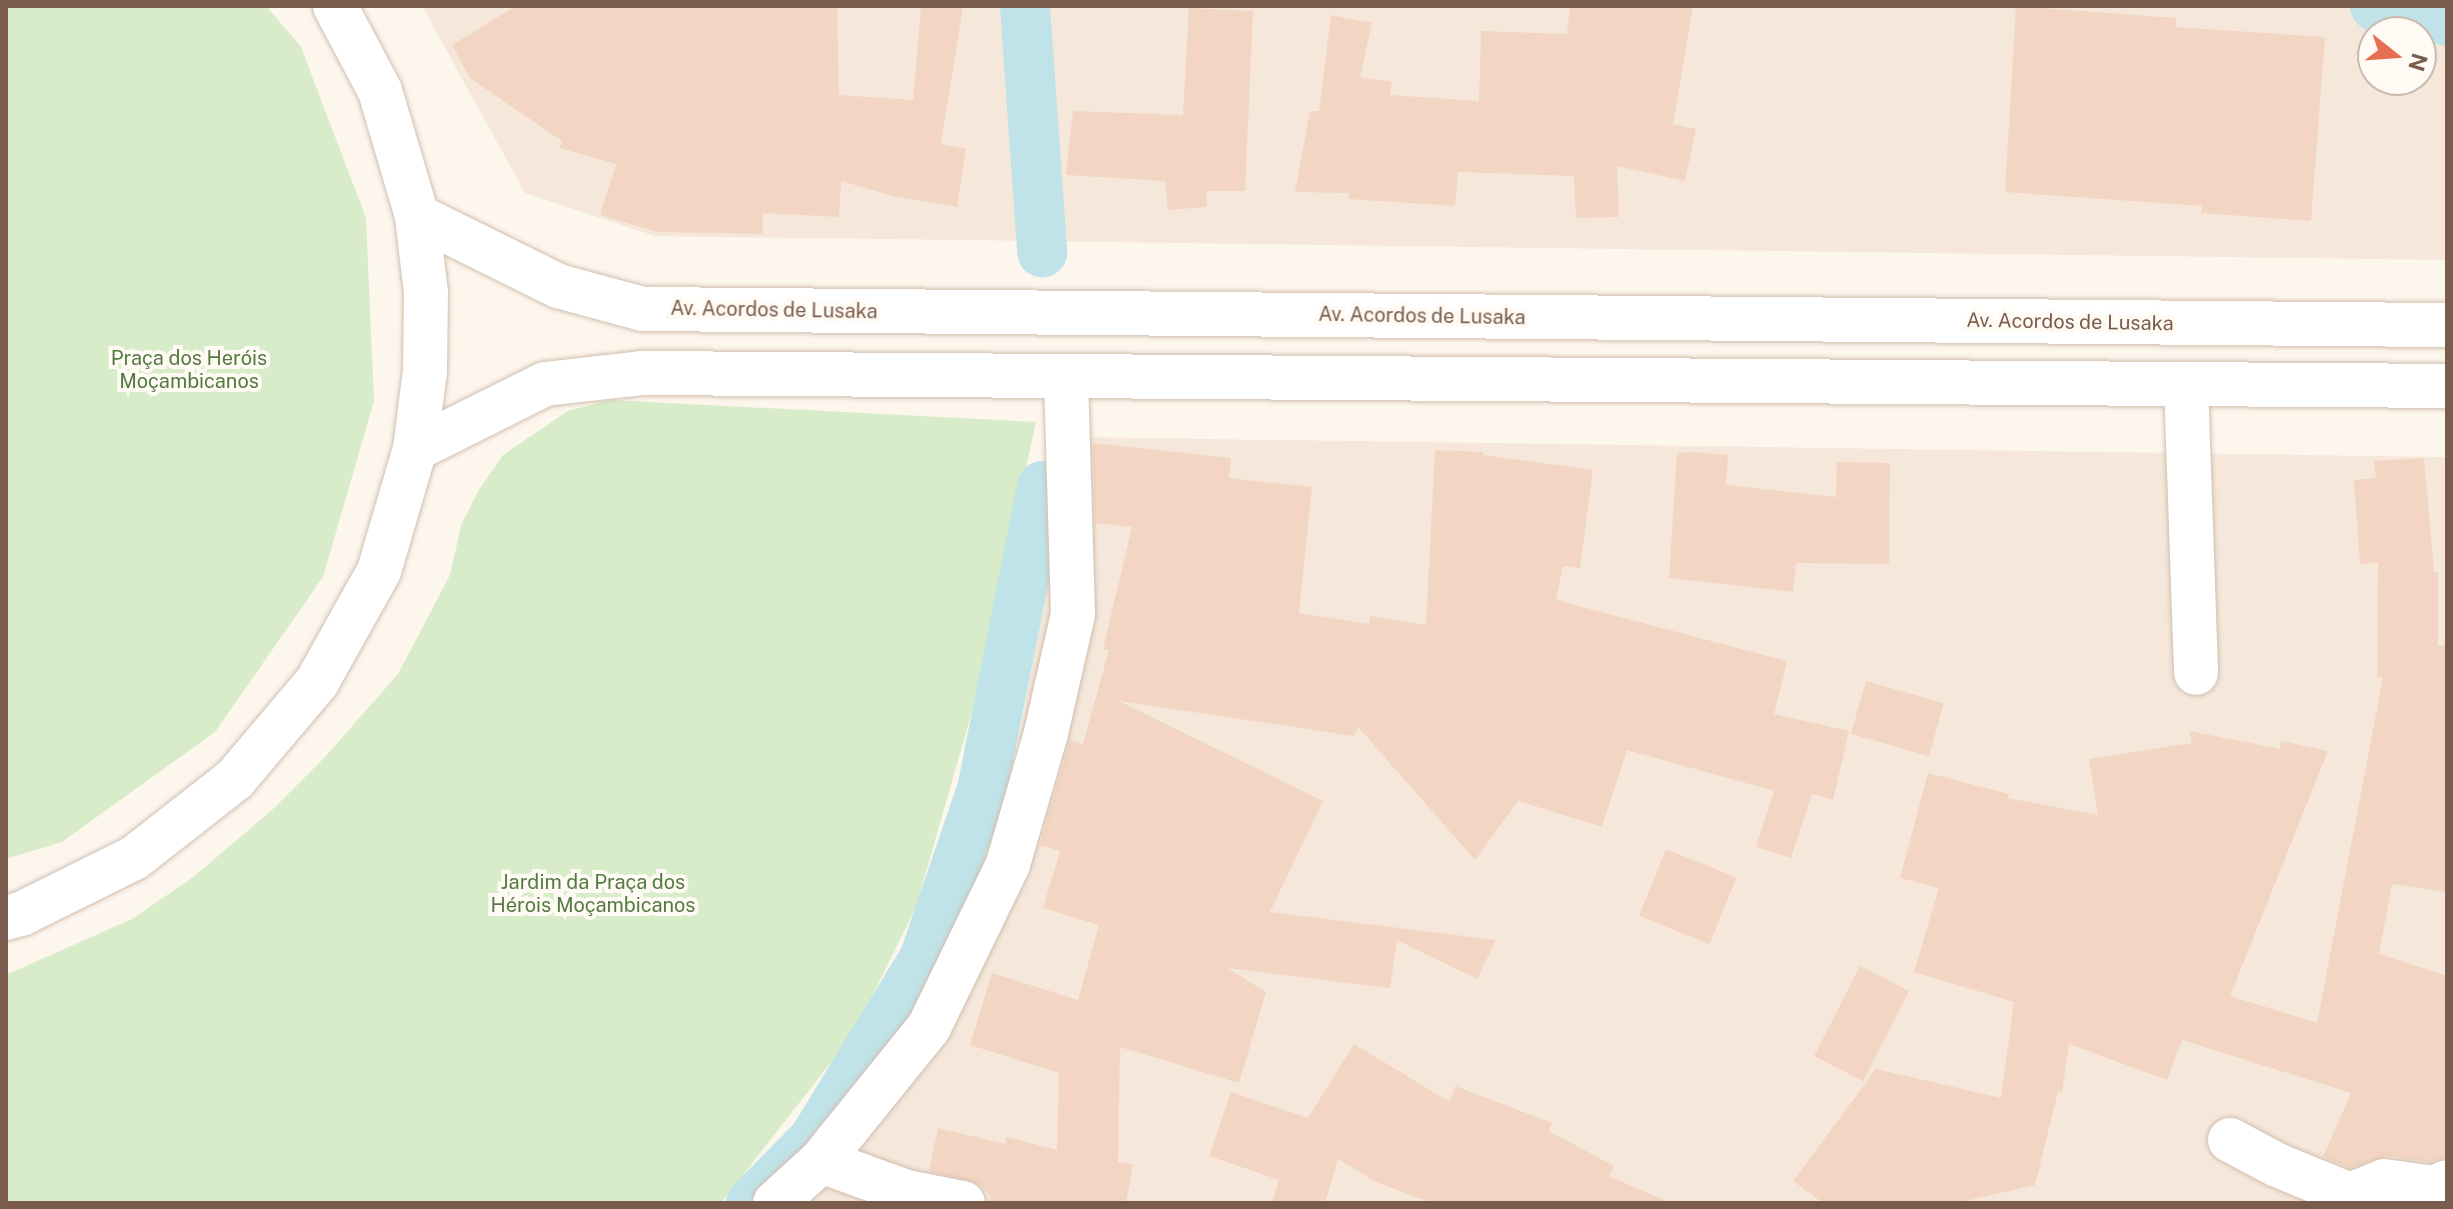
<!DOCTYPE html>
<html>
<head>
<meta charset="utf-8">
<style>
  body { margin:0 }
  #map { position:relative; width:2453px; height:1209px; overflow:hidden; background:#fdf6ec; font-family:"Public Sans",sans-serif }
  div>[style] { position:absolute }
  [style*='--x'] { left:calc(var(--x)*1px); top:calc(var(--y)*1px); width:calc(var(--w)*1px); rotate:calc(var(--a)*1deg) }
  .residential>* { inset:0; background:#f5e8da }
  .green>* { inset:0; background:#d8ecc9 }
  .canal>* { height:50px; margin:-25px; padding:0 25px; transform-origin:25px; border-radius:25px; background:#bfe3e8 }
  .building>* { inset:0; background:#f3d5c3; transform-origin:0 0 }
  .roads { filter:drop-shadow(0 0 2px #d1beb0) drop-shadow(0 0 2px #d1beb0) }
  .minor>* { height:44px; margin:-22px; padding:0 22px; transform-origin:22px; border-radius:22px; background:#fff }
  .secondary>* { height:44px; margin:-22px; padding:0 22px; transform-origin:22px; border-radius:22px; background:#fff }
  span { translate:-50% -50%; white-space:nowrap; text-align:center; line-height:1.15; -webkit-text-stroke:8px #fffaf3; paint-order:stroke }
  .street-label { font-size:20px; color:#7a5c4d }
  .park-label { font-size:20px; color:#537a41 }
  .frame { position:absolute; inset:0; border:8px solid #7a5c4d; pointer-events:none }
  .north { position:absolute; left:2357px; top:16px; width:80px; height:80px; box-sizing:border-box; background:#fffaf3; border:2px solid #cabbb1; border-radius:50%; rotate:107deg; font-size:22px; font-weight:700; line-height:32px; text-align:center; color:#7a5c4d }
  .north::after { content:''; display:block; margin:auto; width:28px; height:36px; background:#e76f51; clip-path:polygon(50% 0,100% 100%,50% 72%,0 100%) }
</style>
</head>
<body>
<div id="map">
  <div class="residential">
    <div style="clip-path:polygon(evenodd,422px 6px,2447px 6px,2447px 260px,655px 236px,525px 193px,422px 6px,2373px 32px,2421px 32px,2421px 80px,2373px 80px,2373px 32px)"></div>
    <div style="clip-path:polygon(1074px 437px,2447px 457px,2447px 1203px,801px 1203px,832px 1178px,1009px 793px)"></div>
  </div>
  <div class="green">
    <div style="clip-path:polygon(6px 6px,266px 6px,301px 47px,366px 218px,374px 401px,323px 577px,215px 732px,62px 842px,6px 859px)"></div>
    <div style="clip-path:polygon(610px 400px,1036px 422px,975px 701px,916px 907px,854px 1033px,721px 1203px,6px 1203px,6px 975px,132px 919px,192px 878px,271px 811px,324px 758px,398px 674px,450px 575px,461px 526px,478px 491px,503px 455px,568px 411px)"></div>
  </div>
  <div class="canal">
    <div style="--x:1025;--y:6;--w:247;--a:86"></div>
    <div style="--x:2375;--y:6;--w:74;--a:11.8"></div>
    <div style="--x:751;--y:1203;--w:90;--a:-45.5"></div>
    <div style="--x:814;--y:1139;--w:211;--a:-58.6"></div>
    <div style="--x:924;--y:959;--w:179;--a:-71.1"></div>
    <div style="--x:982;--y:790;--w:310;--a:-78.8"></div>
  </div>
  <div class="building">
    <div style="clip-path:polygon(516px 6px,837px 6px,839px 95px,913px 100px,921px 6px,963px 6px,941px 144px,966px 149px,957px 207px,897px 197px,841px 181px,839px 217px,763px 213px,763px 234px,658px 232px,600px 215px,616px 164px,560px 148px,562px 141px,470px 78px,452px 45px)"></div>
    <div style="clip-path:polygon(1570px 6px,1693px 6px,1673px 124px,1696px 129px,1685px 181px,1617px 166px,1619px 217px,1576px 218px,1574px 176px,1458px 172px,1455px 206px,1348px 199px,1349px 193px,1295px 192px,1310px 111px,1319px 111px,1331px 15px,1372px 23px,1360px 77px,1392px 82px,1390px 95px,1479px 101px,1481px 31px,1567px 34px)"></div>
    <div style="clip-path:polygon(2016px 6px,2176px 18px,2176px 27px,2325px 37px,2311px 221px,2201px 213px,2202px 206px,2005px 192px)"></div>
    <div style="clip-path:polygon(1189px 8px,1253px 11px,1245px 191px,1206px 191px,1207px 207px,1168px 210px,1165px 181px,1066px 175px,1073px 111px,1183px 115px)"></div>
    <div style="clip-path:polygon(1093px 443px,1231px 458px,1229px 478px,1312px 487px,1299px 613px,1369px 624px,1370px 616px,1426px 625px,1435px 450px,1483px 452px,1483px 455px,1593px 470px,1580px 568px,1563px 566px,1556px 600px,1787px 661px,1774px 714px,1849px 731px,1833px 800px,1812px 794px,1791px 858px,1756px 847px,1774px 791px,1627px 750px,1602px 827px,1518px 801px,1475px 860px,1358px 727px,1354px 736px,1119px 701px,1323px 801px,1270px 912px,1496px 940px,1477px 979px,1397px 940px,1390px 988px,1227px 968px,1266px 992px,1239px 1083px,1120px 1047px,1118px 1162px,1133px 1164px,1126px 1203px,989px 1203px,991px 1197px,979px 1184px,929px 1171px,938px 1128px,1005px 1144px,1007px 1137px,1057px 1150px,1059px 1073px,970px 1045px,992px 973px,1078px 1000px,1099px 925px,1043px 908px,1060px 851px,1040px 845px,1070px 740px,1083px 744px,1109px 650px,1103px 649px,1132px 527px,1095px 523px)"></div>
    <div style="clip-path:polygon(1693px 452px,1728px 455px,1726px 485px,1836px 497px,1837px 462px,1890px 463px,1889px 564px,1796px 563px,1793px 592px,1669px 578px,1677px 453px)"></div>
    <div style="clip-path:polygon(2424px 458px,2434px 572px,2438px 572px,2438px 646px,2447px 645px,2447px 892px,2392px 884px,2379px 954px,2447px 976px,2447px 1158px,2430px 1162px,2387px 1156px,2351px 1168px,2323px 1157px,2351px 1093px,2182px 1040px,2167px 1080px,2069px 1044px,2062px 1093px,2058px 1092px,2035px 1185px,1957px 1203px,1823px 1203px,1793px 1181px,1876px 1069px,2001px 1098px,2014px 1002px,1914px 972px,1939px 888px,1900px 878px,1928px 773px,2009px 794px,2008px 798px,2098px 815px,2089px 759px,2192px 743px,2189px 731px,2280px 749px,2281px 741px,2328px 751px,2230px 996px,2317px 1023px,2383px 678px,2377px 676px,2378px 562px,2360px 564px,2354px 480px,2376px 478px,2374px 461px)"></div>
    <div style="left:1866px;top:681px;width:81px;height:55px;rotate:16deg"></div>
    <div style="left:1666px;top:849px;width:76px;height:72px;rotate:22deg"></div>
    <div style="left:1860px;top:966px;width:55px;height:101px;rotate:27deg"></div>
    <div style="clip-path:polygon(1354px 1044px,1450px 1102px,1455px 1086px,1552px 1123px,1549px 1131px,1614px 1166px,1609px 1176px,1671px 1203px,1432px 1203px,1378px 1183px,1338px 1159px,1325px 1203px,1272px 1203px,1279px 1180px,1209px 1156px,1231px 1092px,1308px 1118px)"></div>
  </div>
  <div class="roads">
    <div class="minor">
      <div style="--x:2186;--y:384;--w:289;--a:88"></div>
      <div style="--x:2230;--y:1140;--w:53;--a:28"></div>
      <div style="--x:2277;--y:1165;--w:74;--a:22.4"></div>
      <div style="--x:2345;--y:1193;--w:10;--a:0"></div>
      <div style="--x:2355;--y:1193;--w:31;--a:-22"></div>
      <div style="--x:2384;--y:1181;--w:49;--a:8.1"></div>
      <div style="--x:2433;--y:1188;--w:15;--a:-23"></div>
      <div style="--x:821;--y:1161;--w:91;--a:19.8"></div>
      <div style="--x:907;--y:1192;--w:57;--a:11.1"></div>
      <div style="--x:775;--y:1203;--w:62;--a:-42.4"></div>
      <div style="--x:821;--y:1161;--w:172;--a:-51.1"></div>
      <div style="--x:929;--y:1027;--w:181;--a:-64.1"></div>
      <div style="--x:1008;--y:864;--w:136;--a:-73.8"></div>
      <div style="--x:1046;--y:733;--w:122;--a:-77.2"></div>
      <div style="--x:1073;--y:614;--w:238;--a:-91.7"></div>
    </div>
    <div class="secondary">
      <div style="--x:417;--y:216;--w:157;--a:26.4"></div>
      <div style="--x:558;--y:286;--w:88;--a:15.1"></div>
      <div style="--x:643;--y:309;--w:1804;--a:0.51"></div>
      <div style="--x:415;--y:449;--w:145;--a:-26.6"></div>
      <div style="--x:545;--y:384;--w:97;--a:-6.5"></div>
      <div style="--x:641;--y:373;--w:1806;--a:0.41"></div>
      <div style="--x:6;--y:918;--w:16;--a:-15"></div>
      <div style="--x:21;--y:914;--w:126;--a:-26.4"></div>
      <div style="--x:134;--y:858;--w:128;--a:-38"></div>
      <div style="--x:235;--y:779;--w:127;--a:-49.8"></div>
      <div style="--x:317;--y:682;--w:127;--a:-60.8"></div>
      <div style="--x:379;--y:571;--w:127;--a:-73.6"></div>
      <div style="--x:415;--y:449;--w:79;--a:-82.7"></div>
      <div style="--x:425;--y:371;--w:78;--a:-89.3"></div>
      <div style="--x:426;--y:293;--w:78;--a:-96.7"></div>
      <div style="--x:417;--y:216;--w:130;--a:-106.5"></div>
      <div style="--x:380;--y:91;--w:96;--a:-117.9"></div>
    </div>
  </div>
  <div class="street-label">
    <span style="left:774px;top:310px;rotate:1deg">Av. Acordos de Lusaka</span>
    <span style="left:1422px;top:316px;rotate:1deg">Av. Acordos de Lusaka</span>
    <span style="left:2070px;top:322px;rotate:1deg">Av. Acordos de Lusaka</span>
  </div>
  <div class="park-label">
    <span style="left:189px;top:370px">Praça dos Heróis<br>Moçambicanos</span>
    <span style="left:593px;top:894px">Jardim da Praça dos<br>Hérois Moçambicanos</span>
  </div>
  <div class="frame"></div>
  <div class="north">N</div>
</div>
</body>
</html>
